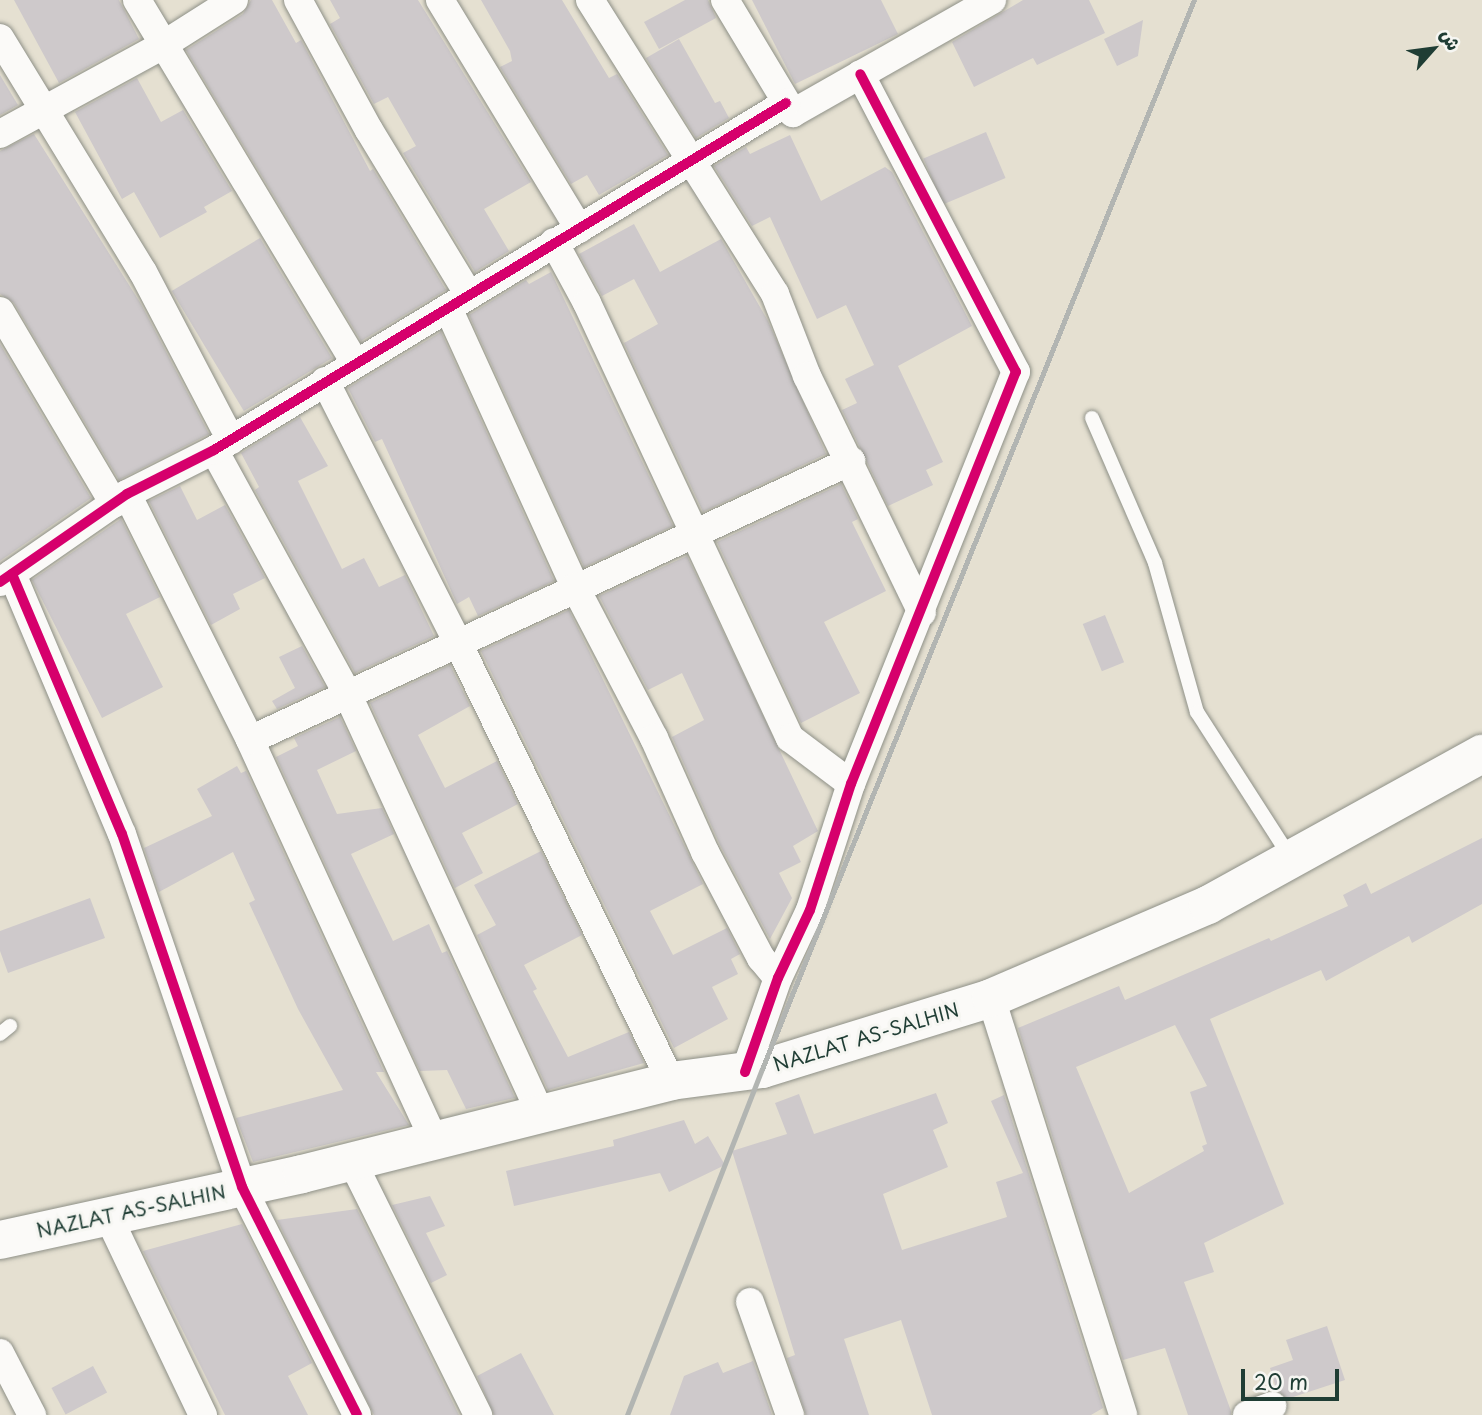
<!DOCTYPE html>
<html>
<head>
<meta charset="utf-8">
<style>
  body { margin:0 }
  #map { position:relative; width:1482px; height:1415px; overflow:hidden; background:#e5e0d1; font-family:"Playpen Sans","Playpen Sans Arabic",sans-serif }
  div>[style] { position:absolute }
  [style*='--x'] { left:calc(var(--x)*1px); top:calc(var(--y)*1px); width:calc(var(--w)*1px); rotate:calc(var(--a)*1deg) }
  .building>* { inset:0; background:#cec9cb; transform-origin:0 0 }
  .roads { filter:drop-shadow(0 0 2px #8e9087) drop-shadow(0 0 2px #8e9087) }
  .lane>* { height:14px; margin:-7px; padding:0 7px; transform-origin:7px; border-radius:7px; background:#fbfaf8 }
  .street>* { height:28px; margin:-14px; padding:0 14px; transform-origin:14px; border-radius:14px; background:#fbfaf8 }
  .primary>* { height:38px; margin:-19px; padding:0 19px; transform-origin:19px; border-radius:19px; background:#fbfaf8 }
  .rail>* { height:5px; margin:-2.5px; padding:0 2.5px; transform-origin:2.5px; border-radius:2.5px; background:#b2b5b2 }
  .cycleway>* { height:10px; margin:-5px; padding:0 5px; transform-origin:5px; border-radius:5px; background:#d6006c }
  span { translate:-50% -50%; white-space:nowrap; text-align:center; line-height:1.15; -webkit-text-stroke:6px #f6f6f2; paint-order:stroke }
  .street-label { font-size:19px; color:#1f3d34 }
  .north { position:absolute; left:1398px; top:14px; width:70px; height:70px; -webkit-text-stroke:5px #f6f6f2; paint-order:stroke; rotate:62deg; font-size:19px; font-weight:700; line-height:28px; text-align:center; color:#1f3d34 }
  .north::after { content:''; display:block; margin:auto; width:24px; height:32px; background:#1f3d34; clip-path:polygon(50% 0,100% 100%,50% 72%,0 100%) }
  .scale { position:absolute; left:1241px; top:1369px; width:98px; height:32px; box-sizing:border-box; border:4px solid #1f3d34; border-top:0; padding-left:9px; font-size:21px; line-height:24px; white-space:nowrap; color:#1f3d34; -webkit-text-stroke:5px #f6f6f2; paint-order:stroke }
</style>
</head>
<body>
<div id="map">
  <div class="building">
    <div style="clip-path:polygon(14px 0,119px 0,139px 39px,59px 83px)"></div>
    <div style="clip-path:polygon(251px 0,272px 0,296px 43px,301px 40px,370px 171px,373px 169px,446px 290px,361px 341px,186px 50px,243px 14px)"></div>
    <div style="clip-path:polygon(330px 0,418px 0,531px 182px,484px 209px,509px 251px,475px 272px,403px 153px,416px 146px,388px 97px,374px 104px,330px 24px,340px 18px)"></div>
    <div style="clip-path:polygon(481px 0,562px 0,609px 78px,617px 74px,668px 155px,599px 195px,587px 175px,571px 184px,500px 67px,512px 61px,510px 51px)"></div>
    <div style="clip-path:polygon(685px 0,708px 0,716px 18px,659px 49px,644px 22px)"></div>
    <div style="clip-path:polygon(752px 0,881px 0,898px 34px,795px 84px)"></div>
    <div style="clip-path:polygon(1023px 0,1089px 0,1105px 33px,1037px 65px,1033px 58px,974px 87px,952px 42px)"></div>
    <div style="clip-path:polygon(1143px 20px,1138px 56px,1117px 66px,1104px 39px)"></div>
    <div style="clip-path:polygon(679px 39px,715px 103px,720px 101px,729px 118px,696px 138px,646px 58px)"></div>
    <div style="clip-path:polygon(0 75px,18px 105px,0 115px)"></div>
    <div style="clip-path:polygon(137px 78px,161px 122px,183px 110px,232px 191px,204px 207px,207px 212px,160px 238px,134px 192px,122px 199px,75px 112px)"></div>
    <div style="left:986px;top:132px;width:50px;height:68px;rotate:67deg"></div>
    <div style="clip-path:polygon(34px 134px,141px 304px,209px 434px,119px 480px,14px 303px,0 294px,0 151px)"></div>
    <div style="clip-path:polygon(790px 135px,821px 201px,885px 167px,892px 172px,972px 326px,898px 366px,943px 462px,926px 470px,933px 485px,888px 506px,842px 410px,857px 403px,845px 379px,874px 365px,846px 305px,817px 319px,770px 217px,752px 226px,714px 166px,746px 147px,750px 154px)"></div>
    <div style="clip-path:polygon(634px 224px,660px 272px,721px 239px,768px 321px,826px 454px,703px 512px,624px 343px,658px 324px,634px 279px,602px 296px,579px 254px)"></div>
    <div style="left:260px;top:238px;width:140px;height:103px;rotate:59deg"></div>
    <div style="clip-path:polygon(551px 272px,673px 526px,584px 567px,469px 315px,526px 280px,529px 284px)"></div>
    <div style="clip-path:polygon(441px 332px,554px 581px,478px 616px,469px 597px,457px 604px,382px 439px,375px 442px,348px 388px)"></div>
    <div style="clip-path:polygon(0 344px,91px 498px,0 561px)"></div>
    <div style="clip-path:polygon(300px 417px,328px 466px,298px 481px,342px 569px,364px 558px,379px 587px,405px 575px,434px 636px,355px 673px,255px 490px,259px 487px,241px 453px)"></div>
    <div style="clip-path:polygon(841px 484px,858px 519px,852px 522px,886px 591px,824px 622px,860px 693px,801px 723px,717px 542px)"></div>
    <div style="clip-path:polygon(180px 486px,197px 520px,225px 505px,265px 578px,233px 594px,240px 609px,211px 625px,149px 501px)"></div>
    <div style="clip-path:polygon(121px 519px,160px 597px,126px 614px,163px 687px,102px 718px,32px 580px)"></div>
    <div style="clip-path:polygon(687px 556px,818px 831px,793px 846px,801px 862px,779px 873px,792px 898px,770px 939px,720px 845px,672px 737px,704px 720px,682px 673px,648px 690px,599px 596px)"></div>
    <div style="clip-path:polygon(569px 610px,703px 884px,650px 911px,673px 955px,727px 928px,740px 954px,731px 959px,738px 974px,712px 987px,728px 1019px,674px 1048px,481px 651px)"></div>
    <div style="left:1105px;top:615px;width:51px;height:24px;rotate:68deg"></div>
    <div style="clip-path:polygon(302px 646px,325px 687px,277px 709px,272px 701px,295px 688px,279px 657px)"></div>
    <div style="clip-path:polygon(450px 665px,470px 706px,418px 735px,445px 788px,497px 761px,518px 804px,462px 833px,483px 873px,455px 888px,370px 703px)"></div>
    <div style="clip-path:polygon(340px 717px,356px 751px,317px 770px,337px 814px,382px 808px,394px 834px,351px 854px,393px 941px,429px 924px,442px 953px,447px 951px,515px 1098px,466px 1109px,447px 1070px,420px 1071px,276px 757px,298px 746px,294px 738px)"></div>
    <div style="clip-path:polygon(237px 766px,241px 773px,246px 771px,384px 1072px,376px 1072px,409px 1125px,253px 1162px,236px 1118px,343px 1090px,298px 1009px,249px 903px,255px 900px,233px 852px,159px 892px,144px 848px,212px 816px,197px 789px)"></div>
    <div style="clip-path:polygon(evenodd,1482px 838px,1482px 904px,1412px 943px,1409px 936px,1326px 981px,1321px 970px,1210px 1019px,1284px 1204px,1204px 1243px,1214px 1272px,1184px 1282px,1231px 1411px,1231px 1415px,1188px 1415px,1165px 1348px,1123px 1360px,1018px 1028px,1119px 986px,1125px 1000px,1269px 938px,1271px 941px,1348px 906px,1343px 895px,1366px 883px,1371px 894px,1482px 838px,1175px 1025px,1207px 1086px,1190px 1092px,1207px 1144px,1202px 1146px,1204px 1151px,1129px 1193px,1076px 1067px,1175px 1025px)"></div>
    <div style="clip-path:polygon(541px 851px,582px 935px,524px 965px,537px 989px,533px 991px,568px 1057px,629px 1032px,644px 1063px,548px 1090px,477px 935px,496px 925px,474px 885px)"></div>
    <div style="clip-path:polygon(90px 898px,105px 938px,8px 973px,0 951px,0 931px)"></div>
    <div style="clip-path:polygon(936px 1093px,948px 1123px,933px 1130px,948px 1167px,883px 1194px,902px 1250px,1007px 1217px,996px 1182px,1023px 1173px,991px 1101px,1004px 1095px,1103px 1408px,1091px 1415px,932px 1415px,901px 1320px,844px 1339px,869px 1415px,806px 1415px,787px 1358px,795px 1355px,732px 1151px,787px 1134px,775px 1103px,799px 1094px,814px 1134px)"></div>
    <div style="clip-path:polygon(684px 1120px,695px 1144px,708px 1136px,725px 1165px,669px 1192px,660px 1173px,514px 1206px,506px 1171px,614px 1146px,613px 1140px)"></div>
    <div style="clip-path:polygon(430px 1196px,445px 1226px,426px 1233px,447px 1275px,431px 1283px,392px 1205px)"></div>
    <div style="clip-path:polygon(357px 1209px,459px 1415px,374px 1415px,277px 1220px)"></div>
    <div style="clip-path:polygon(242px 1224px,312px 1363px,288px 1376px,308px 1415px,225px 1415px,143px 1251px)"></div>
    <div style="clip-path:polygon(1327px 1326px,1345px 1380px,1287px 1399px,1277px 1391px,1270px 1368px,1293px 1360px,1286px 1340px)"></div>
    <div style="clip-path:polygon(521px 1353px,554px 1415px,494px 1415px,477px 1376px)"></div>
    <div style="clip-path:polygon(753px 1361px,772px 1415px,670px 1415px,684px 1376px,718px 1362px,723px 1373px)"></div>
    <div style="left:93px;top:1366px;width:30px;height:47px;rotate:62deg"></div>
  </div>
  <div class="roads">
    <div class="lane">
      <div style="--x:1092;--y:418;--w:158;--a:66.5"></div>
      <div style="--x:1155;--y:563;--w:155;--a:74.3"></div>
      <div style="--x:1197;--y:712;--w:172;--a:57.3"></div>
      <div style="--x:0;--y:1034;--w:13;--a:-39"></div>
    </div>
    <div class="street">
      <div style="--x:137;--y:0;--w:423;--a:59"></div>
      <div style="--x:298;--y:0;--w:148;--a:61.4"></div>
      <div style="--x:369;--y:130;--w:193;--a:58.8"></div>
      <div style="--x:440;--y:0;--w:268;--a:58.7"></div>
      <div style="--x:590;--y:0;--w:347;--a:57.8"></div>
      <div style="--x:775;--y:294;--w:88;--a:68.7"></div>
      <div style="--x:807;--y:376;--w:263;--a:64.1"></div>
      <div style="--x:725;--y:0;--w:132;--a:59"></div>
      <div style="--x:793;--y:113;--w:229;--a:-29.6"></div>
      <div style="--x:0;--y:38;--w:274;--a:58.6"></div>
      <div style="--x:143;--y:272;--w:190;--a:62.4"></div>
      <div style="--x:0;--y:134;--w:186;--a:-28.6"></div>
      <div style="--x:163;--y:45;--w:84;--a:-32.4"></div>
      <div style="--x:554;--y:242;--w:69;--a:61.6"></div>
      <div style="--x:587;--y:303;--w:480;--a:65"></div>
      <div style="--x:790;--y:738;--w:76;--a:37"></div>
      <div style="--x:448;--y:308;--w:307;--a:65.5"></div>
      <div style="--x:575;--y:587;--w:170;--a:62.4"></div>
      <div style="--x:654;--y:738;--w:125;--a:65.9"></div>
      <div style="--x:705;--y:852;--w:120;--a:62.2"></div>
      <div style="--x:761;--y:958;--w:26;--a:50"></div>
      <div style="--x:0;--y:311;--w:224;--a:59.4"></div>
      <div style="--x:325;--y:381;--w:294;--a:63.1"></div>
      <div style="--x:458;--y:643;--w:487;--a:64.1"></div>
      <div style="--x:214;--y:450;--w:279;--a:61.3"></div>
      <div style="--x:348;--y:695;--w:462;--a:65.3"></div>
      <div style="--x:127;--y:494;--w:275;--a:63.4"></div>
      <div style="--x:250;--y:740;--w:440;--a:65.3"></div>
      <div style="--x:12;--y:574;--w:282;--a:67.1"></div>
      <div style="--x:122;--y:834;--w:373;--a:71.2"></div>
      <div style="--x:242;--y:1187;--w:255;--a:63.2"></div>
      <div style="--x:0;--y:582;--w:155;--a:-34.7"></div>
      <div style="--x:127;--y:494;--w:97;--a:-26.8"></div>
      <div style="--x:214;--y:450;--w:669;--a:-31.24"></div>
      <div style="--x:250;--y:740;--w:663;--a:-24.9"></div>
      <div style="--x:991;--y:998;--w:437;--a:72.4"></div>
      <div style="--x:745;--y:1072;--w:100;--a:-70.7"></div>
      <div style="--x:778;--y:978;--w:75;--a:-64.8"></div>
      <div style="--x:810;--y:910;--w:133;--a:-72"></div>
      <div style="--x:851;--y:784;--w:444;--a:-68.2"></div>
      <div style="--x:1016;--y:372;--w:336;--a:-117.6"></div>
      <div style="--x:352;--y:1161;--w:284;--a:63.6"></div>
      <div style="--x:108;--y:1216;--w:221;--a:64.5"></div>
      <div style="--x:750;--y:1302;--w:120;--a:70.5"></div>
      <div style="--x:0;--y:1353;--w:70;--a:62.7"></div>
      <div style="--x:1247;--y:1415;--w:27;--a:-20"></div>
    </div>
    <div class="primary">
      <div style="--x:0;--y:1240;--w:309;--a:-12.3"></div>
      <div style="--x:302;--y:1174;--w:381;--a:-14.1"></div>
      <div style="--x:671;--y:1081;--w:92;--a:-7.5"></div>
      <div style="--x:762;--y:1069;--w:240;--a:-17.2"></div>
      <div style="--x:991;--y:998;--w:236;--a:-23.2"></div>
      <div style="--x:1208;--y:905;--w:313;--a:-28.9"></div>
    </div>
  </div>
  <div class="rail">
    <div style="--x:627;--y:1415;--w:371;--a:-68.7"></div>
    <div style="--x:762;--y:1069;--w:1153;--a:-68"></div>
  </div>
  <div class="cycleway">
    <div style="--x:12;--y:574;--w:282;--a:67.1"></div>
    <div style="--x:122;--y:834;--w:373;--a:71.2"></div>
    <div style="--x:242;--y:1187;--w:255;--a:63.2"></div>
    <div style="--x:0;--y:582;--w:155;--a:-34.7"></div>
    <div style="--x:127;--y:494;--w:97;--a:-26.8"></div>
    <div style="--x:214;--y:450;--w:669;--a:-31.24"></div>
    <div style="--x:745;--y:1072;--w:100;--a:-70.7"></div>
    <div style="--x:778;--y:978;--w:75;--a:-64.8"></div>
    <div style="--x:810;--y:910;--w:133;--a:-72"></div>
    <div style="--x:851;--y:784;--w:444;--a:-68.2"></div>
    <div style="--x:1016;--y:372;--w:336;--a:-117.6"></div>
  </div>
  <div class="street-label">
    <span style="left:866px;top:1037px;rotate:-17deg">NAZLAT AS-SALHIN</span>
    <span style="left:131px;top:1211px;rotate:-12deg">NAZLAT AS-SALHIN</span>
  </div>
  <div class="north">ش</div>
  <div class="scale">20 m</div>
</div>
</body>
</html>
